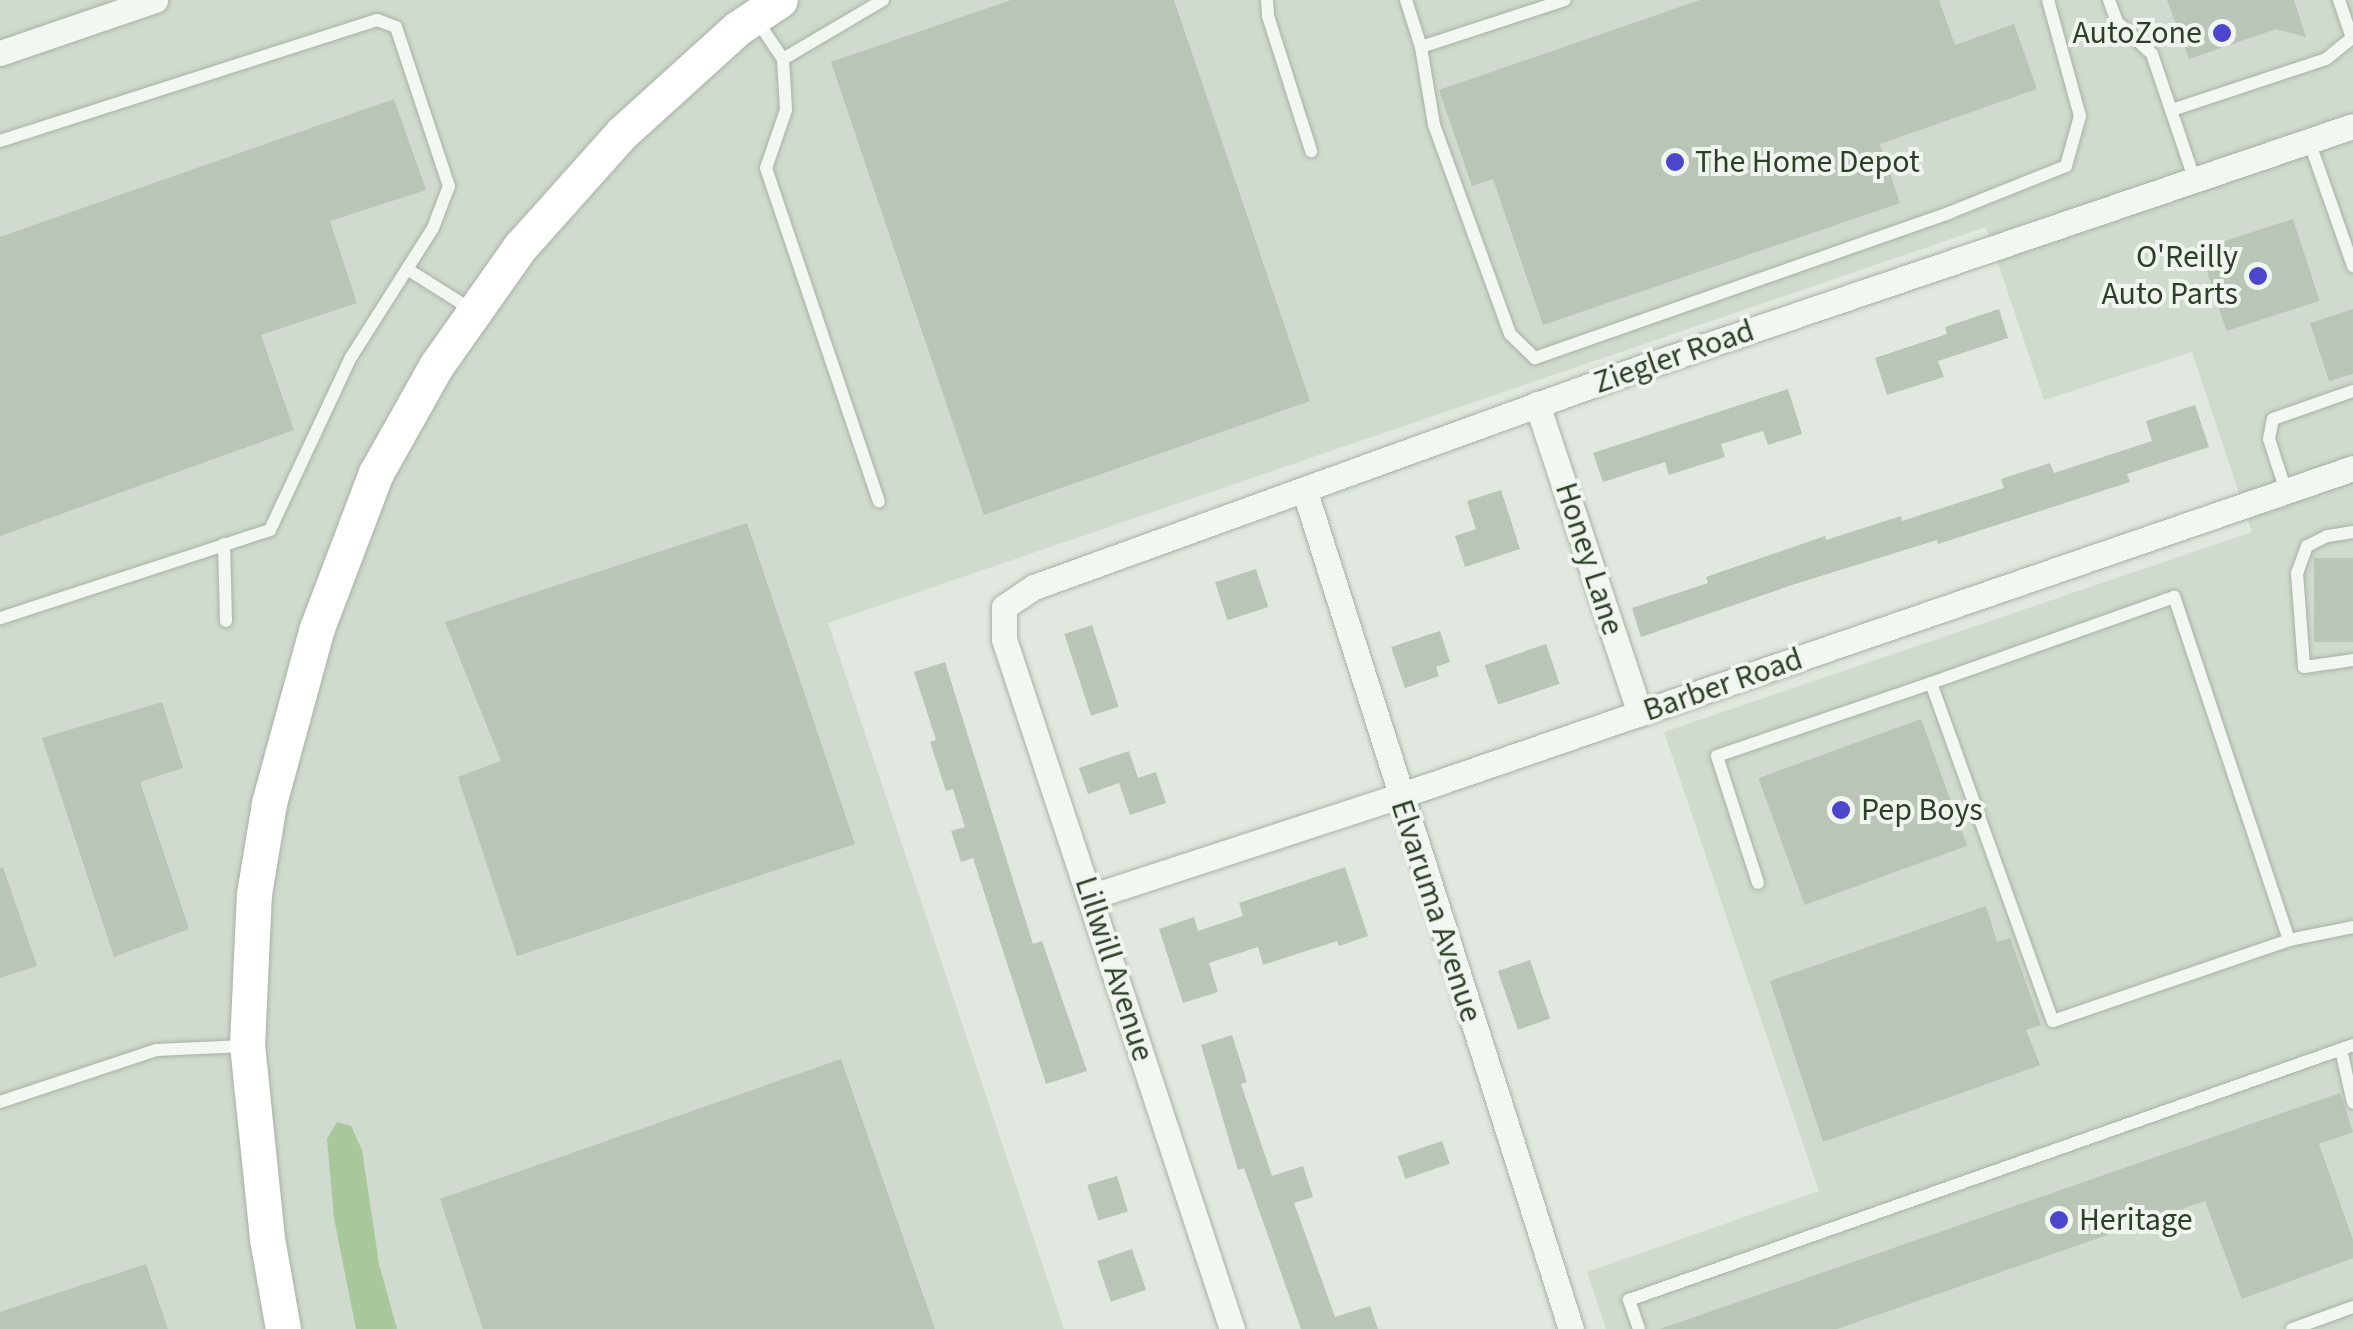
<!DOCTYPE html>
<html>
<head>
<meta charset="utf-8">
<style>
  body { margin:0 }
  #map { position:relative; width:2353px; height:1329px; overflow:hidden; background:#e1e8df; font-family:"Source Sans 3",sans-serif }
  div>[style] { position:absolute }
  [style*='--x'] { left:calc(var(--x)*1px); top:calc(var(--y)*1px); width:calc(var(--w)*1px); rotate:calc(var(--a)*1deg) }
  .built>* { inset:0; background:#d0dace }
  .water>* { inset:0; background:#a8c89b }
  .building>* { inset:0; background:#b9c5b7; transform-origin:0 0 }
  .roads { filter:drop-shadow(0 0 2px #a7b2a5) drop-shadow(0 0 2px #a7b2a5) }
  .lane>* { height:12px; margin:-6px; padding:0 6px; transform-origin:6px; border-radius:6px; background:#f3f7f2 }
  .street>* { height:25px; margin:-12.5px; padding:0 12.5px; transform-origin:12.5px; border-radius:12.5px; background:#f3f7f2 }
  .secondary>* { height:35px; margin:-17.5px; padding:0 17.5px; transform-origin:17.5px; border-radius:17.5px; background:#fff }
  .dots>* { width:28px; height:28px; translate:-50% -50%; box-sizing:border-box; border:5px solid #f0f6ef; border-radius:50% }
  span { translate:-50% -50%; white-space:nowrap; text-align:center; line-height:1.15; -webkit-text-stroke:8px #f0f6ef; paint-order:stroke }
  .poi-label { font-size:32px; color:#2d3f29 }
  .right { translate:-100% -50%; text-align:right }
  .left { translate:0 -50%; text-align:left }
  .street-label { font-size:32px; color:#2d3f29 }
</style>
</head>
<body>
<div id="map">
  <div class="built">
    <div style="clip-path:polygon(0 0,2353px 0,2353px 1329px,1606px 1329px,1587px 1272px,1819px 1191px,1664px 732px,2252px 532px,2192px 352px,2044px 400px,1986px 227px,828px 623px,1064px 1329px,0 1329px)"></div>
  </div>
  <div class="water">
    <div style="clip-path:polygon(337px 1122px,351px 1126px,362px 1150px,379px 1264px,397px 1329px,356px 1329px,334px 1218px,327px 1139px)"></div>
  </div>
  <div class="building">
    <div style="clip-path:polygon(1011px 0,1174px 0,1310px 401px,984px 515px,831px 62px)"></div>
    <div style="clip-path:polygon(1700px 0,1939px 0,1955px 45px,2014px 24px,2037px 89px,1880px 144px,1900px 203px,1543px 325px,1493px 179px,1472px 186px,1439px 90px)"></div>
    <div style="clip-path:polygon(2167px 0,2294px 0,2306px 37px,2276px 29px,2189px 59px)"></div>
    <div style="clip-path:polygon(394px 99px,426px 190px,330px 221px,357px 303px,261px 335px,294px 430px,0 536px,0 237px)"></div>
    <div style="left:2293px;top:219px;width:86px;height:98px;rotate:72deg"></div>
    <div style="clip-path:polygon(1999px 309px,2008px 338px,1938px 361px,1944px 377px,1887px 395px,1875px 358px,1947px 334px,1945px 327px)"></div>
    <div style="clip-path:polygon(2353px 309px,2353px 374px,2329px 381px,2310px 323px)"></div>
    <div style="clip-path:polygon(1788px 389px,1802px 434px,1768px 445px,1763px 431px,1721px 444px,1725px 457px,1669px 475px,1665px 462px,1603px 482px,1593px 453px)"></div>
    <div style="clip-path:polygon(2195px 405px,2209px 447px,2127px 474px,2130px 482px,1938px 544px,1937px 540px,1795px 584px,1641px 637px,1632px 608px,1708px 583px,1706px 577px,1825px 536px,1826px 540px,1901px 516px,1902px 521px,2004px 488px,2001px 479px,2050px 463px,2054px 473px,2152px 441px,2146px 421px)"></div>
    <div style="clip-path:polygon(1501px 490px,1520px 549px,1465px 567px,1455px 536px,1476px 529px,1467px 501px)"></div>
    <div style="clip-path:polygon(747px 523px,855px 844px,517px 956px,458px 777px,501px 761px,445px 622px)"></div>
    <div style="left:2353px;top:558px;width:84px;height:39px;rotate:90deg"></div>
    <div style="left:1256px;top:569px;width:40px;height:43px;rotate:72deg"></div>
    <div style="left:1092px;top:625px;width:86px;height:29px;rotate:72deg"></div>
    <div style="clip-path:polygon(1440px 631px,1450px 662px,1436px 667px,1439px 676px,1405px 688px,1391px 647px)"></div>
    <div style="left:1546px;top:644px;width:42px;height:65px;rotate:71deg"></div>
    <div style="clip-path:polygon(945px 662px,1033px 944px,1042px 941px,1087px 1071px,1046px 1084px,973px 858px,961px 862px,951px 831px,965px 827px,953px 789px,946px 791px,930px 742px,936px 740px,914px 672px)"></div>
    <div style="clip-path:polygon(162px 702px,183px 768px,140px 782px,189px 929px,114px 957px,42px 738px)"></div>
    <div style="left:1921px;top:719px;width:135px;height:173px;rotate:70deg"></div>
    <div style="clip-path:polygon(1129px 751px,1138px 778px,1156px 772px,1166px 803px,1130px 815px,1119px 783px,1088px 794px,1079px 768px)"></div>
    <div style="clip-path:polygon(3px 867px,37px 966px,0 978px,0 868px)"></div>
    <div style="clip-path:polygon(1345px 867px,1368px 936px,1339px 946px,1337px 941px,1263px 965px,1258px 947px,1209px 963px,1218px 992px,1183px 1003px,1159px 929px,1194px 917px,1198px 931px,1243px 916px,1239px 903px)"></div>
    <div style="clip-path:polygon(1986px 906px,1997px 942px,2010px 938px,2041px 1025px,2026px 1030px,2040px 1065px,1823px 1142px,1770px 981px)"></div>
    <div style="left:1530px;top:960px;width:62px;height:34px;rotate:71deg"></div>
    <div style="clip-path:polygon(1232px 1035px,1247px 1082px,1241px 1084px,1272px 1176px,1303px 1166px,1313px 1197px,1294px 1203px,1335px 1317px,1370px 1306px,1378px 1329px,1301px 1329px,1244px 1168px,1238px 1170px,1201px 1045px)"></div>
    <div style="clip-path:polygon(841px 1059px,935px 1329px,483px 1329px,440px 1199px)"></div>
    <div style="clip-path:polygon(2340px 1093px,2353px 1132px,2319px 1144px,2353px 1240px,2353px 1258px,2242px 1299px,2205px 1201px,1837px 1329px,1660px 1329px)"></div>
    <div style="left:1442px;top:1141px;width:24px;height:47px;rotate:71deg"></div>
    <div style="left:1117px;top:1176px;width:37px;height:31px;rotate:73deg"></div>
    <div style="left:1132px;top:1249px;width:43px;height:37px;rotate:71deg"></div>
    <div style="clip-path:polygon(146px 1264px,168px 1329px,0 1329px,0 1312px)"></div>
  </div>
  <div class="roads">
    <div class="lane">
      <div style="--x:1267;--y:0;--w:16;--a:86"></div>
      <div style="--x:1268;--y:16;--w:142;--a:72.3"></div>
      <div style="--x:1406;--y:0;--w:49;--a:72.3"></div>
      <div style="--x:1421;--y:47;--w:151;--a:-18.1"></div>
      <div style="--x:2109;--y:0;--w:23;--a:70"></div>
      <div style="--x:2117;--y:22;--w:47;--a:42.4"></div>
      <div style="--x:2152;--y:54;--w:134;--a:71.3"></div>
      <div style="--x:756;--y:19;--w:48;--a:56"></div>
      <div style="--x:783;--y:59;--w:51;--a:86.6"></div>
      <div style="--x:786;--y:110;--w:61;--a:109"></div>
      <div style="--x:766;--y:168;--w:352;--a:71.3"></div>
      <div style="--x:1421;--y:47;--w:79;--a:80.5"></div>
      <div style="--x:1434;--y:125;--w:222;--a:70"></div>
      <div style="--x:1510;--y:334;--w:35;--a:44"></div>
      <div style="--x:1535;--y:358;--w:441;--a:-19.3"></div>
      <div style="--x:1951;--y:212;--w:124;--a:-21.8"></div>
      <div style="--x:2066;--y:166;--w:52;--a:-74.4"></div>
      <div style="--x:2080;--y:116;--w:120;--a:-105.4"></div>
      <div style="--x:783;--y:59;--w:116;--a:-30.5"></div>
      <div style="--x:2172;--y:110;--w:162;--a:-18.3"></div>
      <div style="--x:2326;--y:59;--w:33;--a:-39"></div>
      <div style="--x:2352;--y:38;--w:40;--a:-108.9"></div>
      <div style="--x:0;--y:141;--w:396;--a:-17.8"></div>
      <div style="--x:377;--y:20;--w:20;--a:20"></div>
      <div style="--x:396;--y:27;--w:168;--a:71.6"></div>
      <div style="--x:449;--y:186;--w:45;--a:110.9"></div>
      <div style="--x:433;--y:228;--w:153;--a:122.4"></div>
      <div style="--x:351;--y:357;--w:191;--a:115.1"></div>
      <div style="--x:270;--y:530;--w:284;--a:161.9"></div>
      <div style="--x:2309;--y:141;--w:133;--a:70.6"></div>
      <div style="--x:407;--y:269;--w:77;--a:32.2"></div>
      <div style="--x:2286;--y:491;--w:55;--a:-108.1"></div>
      <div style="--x:2269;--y:439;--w:20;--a:-79"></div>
      <div style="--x:2273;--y:419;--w:85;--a:-19.3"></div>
      <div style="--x:2353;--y:532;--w:26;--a:171"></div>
      <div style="--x:2327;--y:536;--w:22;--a:153"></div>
      <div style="--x:2307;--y:546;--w:29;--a:110"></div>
      <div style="--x:2297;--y:573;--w:94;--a:85.7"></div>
      <div style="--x:2304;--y:667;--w:49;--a:-8.1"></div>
      <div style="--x:224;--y:544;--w:77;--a:88.5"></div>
      <div style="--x:1758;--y:883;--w:133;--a:-107.9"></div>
      <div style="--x:1717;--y:756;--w:226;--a:-18.8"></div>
      <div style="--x:2289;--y:940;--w:362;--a:-108.5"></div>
      <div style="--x:2174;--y:597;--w:258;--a:160.5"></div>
      <div style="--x:1931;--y:683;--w:359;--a:70.2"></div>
      <div style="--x:2053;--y:1021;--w:250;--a:-18.9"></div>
      <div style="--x:2289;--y:940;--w:65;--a:-11.5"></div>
      <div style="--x:2341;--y:1050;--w:54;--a:77.2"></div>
      <div style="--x:0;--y:1102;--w:164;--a:-18.4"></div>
      <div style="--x:156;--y:1050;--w:88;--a:-2.6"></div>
      <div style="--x:1639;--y:1329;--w:31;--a:-109"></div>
      <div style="--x:1629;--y:1300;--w:768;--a:-19.4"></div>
      <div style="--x:2292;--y:1329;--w:65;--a:-19.8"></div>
    </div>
    <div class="street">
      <div style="--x:0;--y:53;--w:164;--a:-18.9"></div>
      <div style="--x:1537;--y:404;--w:326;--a:71.6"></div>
      <div style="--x:1305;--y:492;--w:878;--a:72.37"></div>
      <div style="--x:1090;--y:897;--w:325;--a:-18.1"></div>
      <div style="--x:1399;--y:796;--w:1009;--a:-18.97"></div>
      <div style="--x:1232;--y:1329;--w:727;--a:-108.29"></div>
      <div style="--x:1004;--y:639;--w:32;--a:-90"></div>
      <div style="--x:1004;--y:607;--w:36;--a:-34"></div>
      <div style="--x:1034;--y:587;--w:617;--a:-19.9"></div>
      <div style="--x:1614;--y:377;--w:780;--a:-18.76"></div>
    </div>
    <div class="secondary">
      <div style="--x:283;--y:1329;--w:92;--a:-100"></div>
      <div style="--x:267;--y:1238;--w:193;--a:-95.9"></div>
      <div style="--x:247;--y:1046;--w:152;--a:-87.4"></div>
      <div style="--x:254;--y:894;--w:92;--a:-80.6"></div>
      <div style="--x:269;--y:803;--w:181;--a:-74.7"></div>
      <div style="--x:317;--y:628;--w:166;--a:-69.2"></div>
      <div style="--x:376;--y:473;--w:123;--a:-60.7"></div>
      <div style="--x:436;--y:366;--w:146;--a:-54.8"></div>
      <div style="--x:520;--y:247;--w:153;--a:-48.2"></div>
      <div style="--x:622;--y:133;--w:156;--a:-42.2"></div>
      <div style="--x:738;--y:28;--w:50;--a:-33.7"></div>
    </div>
  </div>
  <div class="dots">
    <div style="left:2222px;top:33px;background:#4b46cb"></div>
    <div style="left:1675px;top:162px;background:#4b46cb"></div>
    <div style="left:2258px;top:276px;background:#4b46cb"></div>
    <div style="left:1841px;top:810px;background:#4b46cb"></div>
    <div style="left:2059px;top:1220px;background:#4b46cb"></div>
  </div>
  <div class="poi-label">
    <span class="right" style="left:2202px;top:33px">AutoZone</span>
    <span class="left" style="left:1695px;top:162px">The Home Depot</span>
    <span class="right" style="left:2238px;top:276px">O'Reilly<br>Auto Parts</span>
    <span class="left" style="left:1861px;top:810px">Pep Boys</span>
    <span class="left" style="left:2079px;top:1220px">Heritage</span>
  </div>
  <div class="street-label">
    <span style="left:1674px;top:357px;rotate:-19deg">Ziegler Road</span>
    <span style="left:1589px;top:559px;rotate:72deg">Honey Lane</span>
    <span style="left:1723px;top:685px;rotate:-19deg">Barber Road</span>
    <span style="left:1436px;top:911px;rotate:72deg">Elvaruma Avenue</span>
    <span style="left:1114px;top:969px;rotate:72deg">Lillwill Avenue</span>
  </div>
</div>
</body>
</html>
